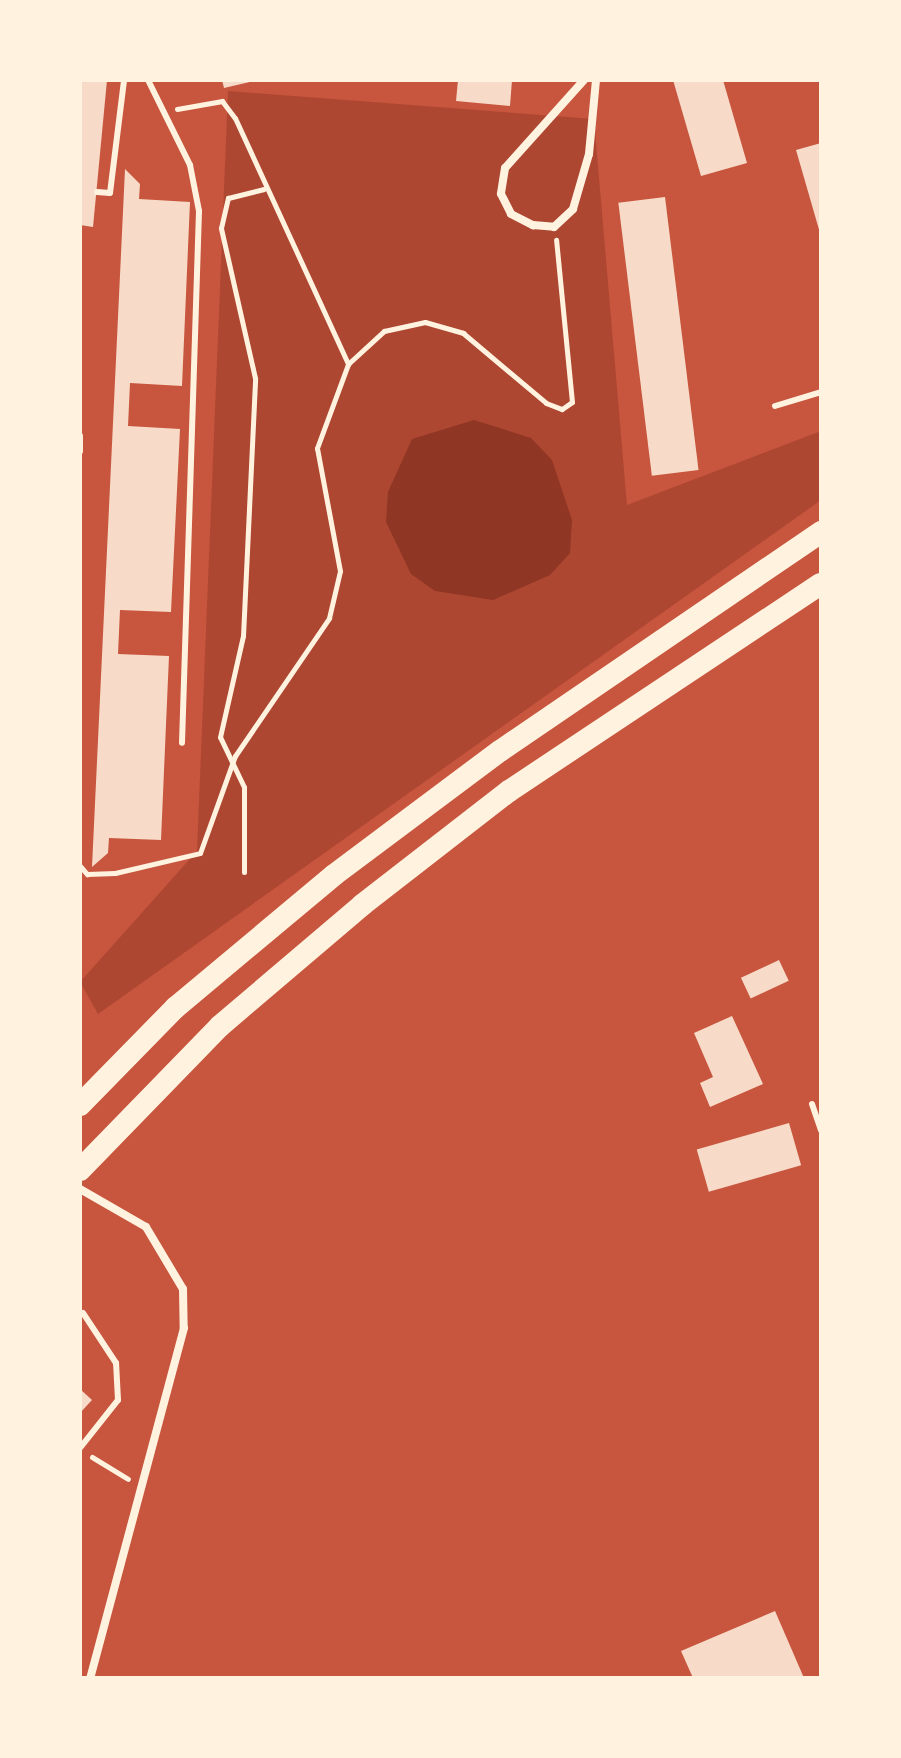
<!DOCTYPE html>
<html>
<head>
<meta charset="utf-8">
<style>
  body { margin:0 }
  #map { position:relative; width:901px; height:1758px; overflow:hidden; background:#c8553d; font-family:"Varela Round",sans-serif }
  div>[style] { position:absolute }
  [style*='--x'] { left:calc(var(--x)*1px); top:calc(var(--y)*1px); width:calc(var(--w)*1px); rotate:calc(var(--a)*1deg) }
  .green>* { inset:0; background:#ae4732 }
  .water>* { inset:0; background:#8f3625 }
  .building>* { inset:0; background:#f7dbc8; transform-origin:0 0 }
  .path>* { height:5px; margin:-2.5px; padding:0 2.5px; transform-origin:2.5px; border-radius:2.5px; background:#fff3e0 }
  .service>* { height:6px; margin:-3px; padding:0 3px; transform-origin:3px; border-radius:3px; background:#fff3e0 }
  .minor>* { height:8px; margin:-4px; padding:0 4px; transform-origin:4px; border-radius:4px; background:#fff3e0 }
  .trunk>* { height:22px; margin:-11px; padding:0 11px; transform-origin:11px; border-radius:11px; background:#fff3e0 }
  span { translate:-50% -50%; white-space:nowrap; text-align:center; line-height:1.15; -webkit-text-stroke:8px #fff3e0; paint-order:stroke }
  .frame { position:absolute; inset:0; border:82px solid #fff3e0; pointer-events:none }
</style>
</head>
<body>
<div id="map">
  <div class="green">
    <div style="clip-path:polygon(228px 91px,594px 119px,627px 505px,821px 431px,821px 500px,98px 1014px,80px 982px,197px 851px)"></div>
  </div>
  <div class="water">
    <div style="clip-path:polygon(474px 420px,531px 438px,552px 460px,572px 520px,570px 553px,550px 575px,493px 600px,435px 591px,411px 574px,386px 522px,388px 492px,412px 439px)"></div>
  </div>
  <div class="building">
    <div style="clip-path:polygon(80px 80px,107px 80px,93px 227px,80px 225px)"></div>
    <div style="clip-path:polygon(222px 80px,254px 80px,254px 81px,224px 88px)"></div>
    <div style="clip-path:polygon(458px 80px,512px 80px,510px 106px,456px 101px)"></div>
    <div style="clip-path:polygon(673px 80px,723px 80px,747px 163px,701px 176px)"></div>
    <div style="clip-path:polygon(821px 143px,821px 233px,820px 233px,796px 150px)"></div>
    <div style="clip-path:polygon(125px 169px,140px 184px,139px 199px,190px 202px,182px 386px,130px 383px,128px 426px,180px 429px,171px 612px,120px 610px,118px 654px,169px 656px,161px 840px,109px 838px,108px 853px,92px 867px)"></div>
    <div style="left:665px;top:197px;width:275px;height:47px;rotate:83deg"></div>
    <div style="left:779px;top:960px;width:23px;height:42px;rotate:65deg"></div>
    <div style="clip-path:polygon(732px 1016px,763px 1084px,710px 1107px,700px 1083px,713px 1077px,694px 1033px)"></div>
    <div style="left:789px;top:1123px;width:44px;height:96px;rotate:74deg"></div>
    <div style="clip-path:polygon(80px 1389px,92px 1400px,80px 1413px)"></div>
    <div style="clip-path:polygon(775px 1611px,804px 1678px,693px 1678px,681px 1651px)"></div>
  </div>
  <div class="path">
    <div style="--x:177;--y:109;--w:46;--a:-10.1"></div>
    <div style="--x:222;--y:101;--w:21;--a:53"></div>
    <div style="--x:235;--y:118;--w:271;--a:65.3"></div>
    <div style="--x:80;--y:435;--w:16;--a:90"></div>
    <div style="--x:80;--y:866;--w:11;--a:49"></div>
    <div style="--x:87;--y:874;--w:28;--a:-2"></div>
    <div style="--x:115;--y:873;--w:87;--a:-13.2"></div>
    <div style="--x:200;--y:853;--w:103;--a:-70.2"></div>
    <div style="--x:235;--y:756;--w:167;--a:-55.7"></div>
    <div style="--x:329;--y:618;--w:48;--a:-76.8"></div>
    <div style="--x:340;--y:571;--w:125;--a:-100.6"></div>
    <div style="--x:317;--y:448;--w:90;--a:-69.7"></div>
    <div style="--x:348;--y:364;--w:49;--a:-42.5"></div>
    <div style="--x:384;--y:331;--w:42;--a:-12.4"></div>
    <div style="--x:425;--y:322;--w:40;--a:16"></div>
    <div style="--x:463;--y:333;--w:109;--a:40.1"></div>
    <div style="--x:546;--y:403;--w:17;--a:21"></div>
    <div style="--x:562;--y:409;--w:12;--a:-35"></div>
    <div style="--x:572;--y:402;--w:163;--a:-95.6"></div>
    <div style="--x:244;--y:872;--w:85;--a:-90"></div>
    <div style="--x:244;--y:787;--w:55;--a:-115.6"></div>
    <div style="--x:220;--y:737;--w:104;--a:-77.2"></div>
    <div style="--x:243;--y:636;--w:258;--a:-87.3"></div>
    <div style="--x:255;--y:378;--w:154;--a:-102.8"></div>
    <div style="--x:221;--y:228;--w:31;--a:-77"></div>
    <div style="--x:228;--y:198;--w:37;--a:-14"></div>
    <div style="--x:92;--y:1457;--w:42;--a:31.4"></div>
  </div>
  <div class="service">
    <div style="--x:148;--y:80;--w:95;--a:63.7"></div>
    <div style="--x:190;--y:165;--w:47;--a:78.9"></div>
    <div style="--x:199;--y:211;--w:532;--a:91.83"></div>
    <div style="--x:97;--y:192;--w:13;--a:4"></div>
    <div style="--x:110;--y:193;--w:114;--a:-82.9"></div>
    <div style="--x:775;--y:406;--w:48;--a:-16.9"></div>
    <div style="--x:812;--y:1104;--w:28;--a:71"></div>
    <div style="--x:80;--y:1448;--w:61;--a:-51.6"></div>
    <div style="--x:118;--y:1400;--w:37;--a:-93"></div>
    <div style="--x:116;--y:1363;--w:60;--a:-123.4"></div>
  </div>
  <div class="minor">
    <div style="--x:584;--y:80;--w:118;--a:131.9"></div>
    <div style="--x:505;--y:168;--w:26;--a:99"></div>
    <div style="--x:501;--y:194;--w:22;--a:63"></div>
    <div style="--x:511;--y:214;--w:25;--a:27"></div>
    <div style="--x:533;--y:225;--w:21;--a:5"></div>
    <div style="--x:554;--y:227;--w:26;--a:-43"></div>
    <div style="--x:573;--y:209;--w:57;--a:-73.8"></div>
    <div style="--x:589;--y:154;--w:74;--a:-84.6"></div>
    <div style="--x:80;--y:1189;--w:76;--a:29.9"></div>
    <div style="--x:146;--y:1227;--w:72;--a:59.2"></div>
    <div style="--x:183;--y:1289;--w:39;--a:89"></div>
    <div style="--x:184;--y:1328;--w:362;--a:105"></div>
  </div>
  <div class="trunk">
    <div style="--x:80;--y:1105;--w:136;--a:-45.6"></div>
    <div style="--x:175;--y:1008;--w:207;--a:-39.9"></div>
    <div style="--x:334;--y:875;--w:207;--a:-36.8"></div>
    <div style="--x:500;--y:751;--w:389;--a:-34.3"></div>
    <div style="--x:80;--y:1170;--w:201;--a:-45.8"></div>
    <div style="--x:220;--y:1026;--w:187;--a:-40.4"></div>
    <div style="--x:362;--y:905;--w:186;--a:-37.8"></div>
    <div style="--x:509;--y:791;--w:374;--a:-33.6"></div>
  </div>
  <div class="frame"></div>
</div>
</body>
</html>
